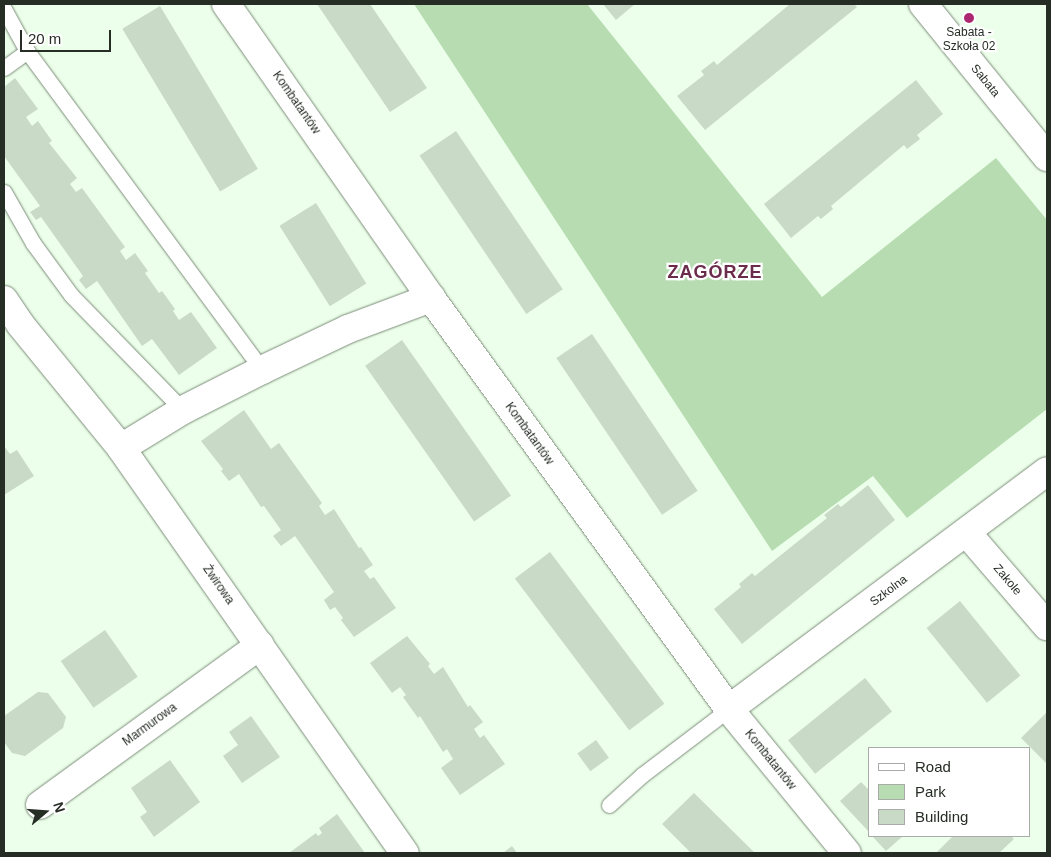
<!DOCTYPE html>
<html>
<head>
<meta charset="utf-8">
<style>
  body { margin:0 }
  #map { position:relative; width:1051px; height:857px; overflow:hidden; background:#ecffea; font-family:Arial,sans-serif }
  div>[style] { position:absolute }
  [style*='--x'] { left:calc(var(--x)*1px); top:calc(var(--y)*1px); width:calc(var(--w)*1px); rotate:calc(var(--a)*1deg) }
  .green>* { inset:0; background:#b7dcb1 }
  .building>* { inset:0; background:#c9dbc7; transform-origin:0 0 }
  .roads { filter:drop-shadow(0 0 1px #7c8c7a) drop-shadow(0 0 1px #7c8c7a) }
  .service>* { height:15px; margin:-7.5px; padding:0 7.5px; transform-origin:7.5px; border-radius:7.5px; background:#fff }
  .minor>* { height:28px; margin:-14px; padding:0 14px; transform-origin:14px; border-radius:14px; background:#fff }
  .tertiary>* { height:28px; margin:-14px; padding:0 14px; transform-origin:14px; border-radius:14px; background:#fff }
  .dots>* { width:14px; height:14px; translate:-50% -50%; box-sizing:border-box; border:2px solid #fff; border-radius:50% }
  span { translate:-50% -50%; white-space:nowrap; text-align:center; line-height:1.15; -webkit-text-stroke:4.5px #fff; paint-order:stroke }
  .poi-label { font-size:12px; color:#262d25 }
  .street-label { font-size:12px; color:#262d25 }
  .district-label { font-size:18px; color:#6b2b4b; font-weight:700; letter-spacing:1px }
  .frame { position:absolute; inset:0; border:5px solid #262d25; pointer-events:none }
  .legend { position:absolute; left:868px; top:747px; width:162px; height:90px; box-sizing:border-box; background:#fff; border:1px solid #a8aba8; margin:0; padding:6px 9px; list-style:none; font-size:15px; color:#262d25 }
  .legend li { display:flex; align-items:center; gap:10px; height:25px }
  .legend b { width:25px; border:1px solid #a8aba8 }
  .north { position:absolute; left:20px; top:787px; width:50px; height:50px; -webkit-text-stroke:4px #fff; paint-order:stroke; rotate:72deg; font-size:14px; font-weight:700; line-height:20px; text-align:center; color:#262d25 }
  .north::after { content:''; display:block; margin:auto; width:18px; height:22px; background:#262d25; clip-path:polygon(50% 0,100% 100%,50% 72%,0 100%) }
  .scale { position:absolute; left:20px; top:30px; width:91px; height:22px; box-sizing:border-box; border:2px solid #262d25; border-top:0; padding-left:6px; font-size:15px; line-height:18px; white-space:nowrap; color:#262d25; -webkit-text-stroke:4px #fff; paint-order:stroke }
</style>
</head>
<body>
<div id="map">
  <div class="green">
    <div style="clip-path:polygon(414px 4px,587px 4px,822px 297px,996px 158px,1047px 220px,1047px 409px,907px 518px,873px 476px,772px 551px)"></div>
  </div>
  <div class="building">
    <div style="clip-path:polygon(317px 4px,370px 4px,427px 88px,390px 112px)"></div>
    <div style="clip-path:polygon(603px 4px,635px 4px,616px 20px)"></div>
    <div style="clip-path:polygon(790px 4px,854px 4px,857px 7px,705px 130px,677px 96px,704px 75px,701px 71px,714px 61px,717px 65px)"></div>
    <div style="left:160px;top:6px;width:190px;height:44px;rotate:59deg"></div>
    <div style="clip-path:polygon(15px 78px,38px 109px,26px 117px,32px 126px,38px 121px,52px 141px,49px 143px,77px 178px,70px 184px,76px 192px,82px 188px,125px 247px,120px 251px,126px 260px,135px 253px,148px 271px,145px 273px,159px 293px,162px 291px,175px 309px,173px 311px,179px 320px,191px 312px,217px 348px,179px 375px,152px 339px,142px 346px,97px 281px,86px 289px,79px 280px,83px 276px,41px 217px,36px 220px,30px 212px,40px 206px,4px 156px,4px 87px)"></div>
    <div style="clip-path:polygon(916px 80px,943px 114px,917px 135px,920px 139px,907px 149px,904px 145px,831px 206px,833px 209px,821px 219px,818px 216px,791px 238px,764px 204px)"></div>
    <div style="left:456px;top:131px;width:191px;height:44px;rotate:56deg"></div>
    <div style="left:316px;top:203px;width:95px;height:43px;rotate:58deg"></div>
    <div style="left:592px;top:334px;width:189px;height:43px;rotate:56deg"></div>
    <div style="left:402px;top:340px;width:190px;height:45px;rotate:55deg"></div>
    <div style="clip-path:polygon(244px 410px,271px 449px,279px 443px,322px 503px,319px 506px,325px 515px,334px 509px,359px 548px,361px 547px,373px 565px,364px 571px,370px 579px,374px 577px,396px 608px,354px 637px,341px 620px,343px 618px,335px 607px,330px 610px,324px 600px,334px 592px,295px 536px,281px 546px,273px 536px,281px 530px,264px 506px,261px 507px,239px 474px,229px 481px,221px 471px,223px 469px,201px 441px)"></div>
    <div style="clip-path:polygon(4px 446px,10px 454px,17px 450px,34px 476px,4px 495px)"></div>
    <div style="clip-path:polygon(868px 485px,895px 520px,742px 644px,714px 609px,741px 587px,739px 584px,752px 573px,755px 576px,827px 518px,824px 515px,838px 504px,841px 507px)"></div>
    <div style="left:550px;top:552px;width:190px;height:44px;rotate:53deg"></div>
    <div style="left:960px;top:601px;width:96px;height:43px;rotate:51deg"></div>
    <div style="left:105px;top:630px;width:57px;height:54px;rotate:55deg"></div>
    <div style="clip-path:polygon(407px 636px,430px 664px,428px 666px,434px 674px,443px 667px,468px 707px,470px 705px,483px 722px,474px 729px,480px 738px,484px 735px,505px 764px,460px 795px,441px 768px,453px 759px,447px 749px,443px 752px,420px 716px,418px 718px,403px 697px,406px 695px,400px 687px,392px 693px,370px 663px)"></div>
    <div style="left:865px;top:678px;width:43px;height:99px;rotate:51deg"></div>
    <div style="clip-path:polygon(38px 692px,48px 693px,66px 717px,63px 728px,25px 756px,12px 753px,4px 742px,4px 716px)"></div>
    <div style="clip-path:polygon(1047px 712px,1047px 764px,1021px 738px)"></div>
    <div style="clip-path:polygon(251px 716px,280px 757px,242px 783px,223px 756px,238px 745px,229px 732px)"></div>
    <div style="left:596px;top:740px;width:22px;height:23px;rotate:54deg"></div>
    <div style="clip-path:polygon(170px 760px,200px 802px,154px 837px,140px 817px,147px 812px,131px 788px)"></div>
    <div style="clip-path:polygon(861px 782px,870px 791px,870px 833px,840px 801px)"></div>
    <div style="clip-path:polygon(694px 793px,755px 853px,691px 853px,662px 824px)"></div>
    <div style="clip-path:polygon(337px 814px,365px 853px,289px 853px,316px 833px,318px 836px,322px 833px,319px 828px)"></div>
    <div style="clip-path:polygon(872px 836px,903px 836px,886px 851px)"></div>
    <div style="clip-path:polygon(953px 836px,1011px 836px,1014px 839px,999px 853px,936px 853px)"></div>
    <div style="clip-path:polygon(512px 846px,517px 853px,503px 853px)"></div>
  </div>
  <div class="roads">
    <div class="service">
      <div style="--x:4;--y:9;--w:48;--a:61.3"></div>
      <div style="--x:27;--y:51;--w:396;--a:53.6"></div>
      <div style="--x:4;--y:68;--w:29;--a:-36"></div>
      <div style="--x:4;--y:192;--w:59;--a:60.4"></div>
      <div style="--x:33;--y:243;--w:64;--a:53.8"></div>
      <div style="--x:71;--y:295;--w:161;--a:45.8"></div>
      <div style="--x:609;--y:805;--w:45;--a:-42.3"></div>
      <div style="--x:642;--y:775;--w:109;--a:-37.2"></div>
    </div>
    <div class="minor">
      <div style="--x:226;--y:4;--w:358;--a:55.1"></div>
      <div style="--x:431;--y:298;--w:508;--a:54.06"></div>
      <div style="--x:729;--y:709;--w:186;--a:50.7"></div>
      <div style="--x:4;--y:300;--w:29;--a:56"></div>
      <div style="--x:20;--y:324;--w:160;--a:50.8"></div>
      <div style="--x:121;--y:448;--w:495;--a:55"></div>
      <div style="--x:121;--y:448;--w:73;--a:-31.5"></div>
      <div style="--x:183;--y:410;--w:89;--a:-26.9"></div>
      <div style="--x:262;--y:370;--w:95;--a:-25.5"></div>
      <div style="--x:348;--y:329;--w:89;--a:-20.5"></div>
      <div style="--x:967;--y:533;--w:123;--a:49.3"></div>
      <div style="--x:729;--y:709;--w:397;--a:-36.8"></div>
      <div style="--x:40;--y:805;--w:272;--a:-36"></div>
    </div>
    <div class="tertiary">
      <div style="--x:923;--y:4;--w:197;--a:51"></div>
    </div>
  </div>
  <div class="dots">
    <div style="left:969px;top:18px;background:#ab2770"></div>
  </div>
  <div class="poi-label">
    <span style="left:969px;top:40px">Sabata -<br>Szkoła 02</span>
  </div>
  <div class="street-label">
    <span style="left:985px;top:81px;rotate:51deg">Sabata</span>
    <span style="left:296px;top:103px;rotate:55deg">Kombatantów</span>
    <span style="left:529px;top:434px;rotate:54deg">Kombatantów</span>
    <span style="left:1007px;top:580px;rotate:50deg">Zakole</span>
    <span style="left:218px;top:585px;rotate:55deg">Żwirowa</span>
    <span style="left:889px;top:591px;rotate:-37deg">Szkolna</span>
    <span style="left:150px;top:725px;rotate:-36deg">Marmurowa</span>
    <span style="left:770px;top:760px;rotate:51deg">Kombatantów</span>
  </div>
  <div class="district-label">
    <span style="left:715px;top:272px">ZAGÓRZE</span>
  </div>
  <div class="frame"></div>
  <ul class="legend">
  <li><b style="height:6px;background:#fff"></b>Road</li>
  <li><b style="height:14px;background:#b7dcb1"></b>Park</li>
  <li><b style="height:14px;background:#c9dbc7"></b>Building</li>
  </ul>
  <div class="north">N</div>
  <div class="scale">20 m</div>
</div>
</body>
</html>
